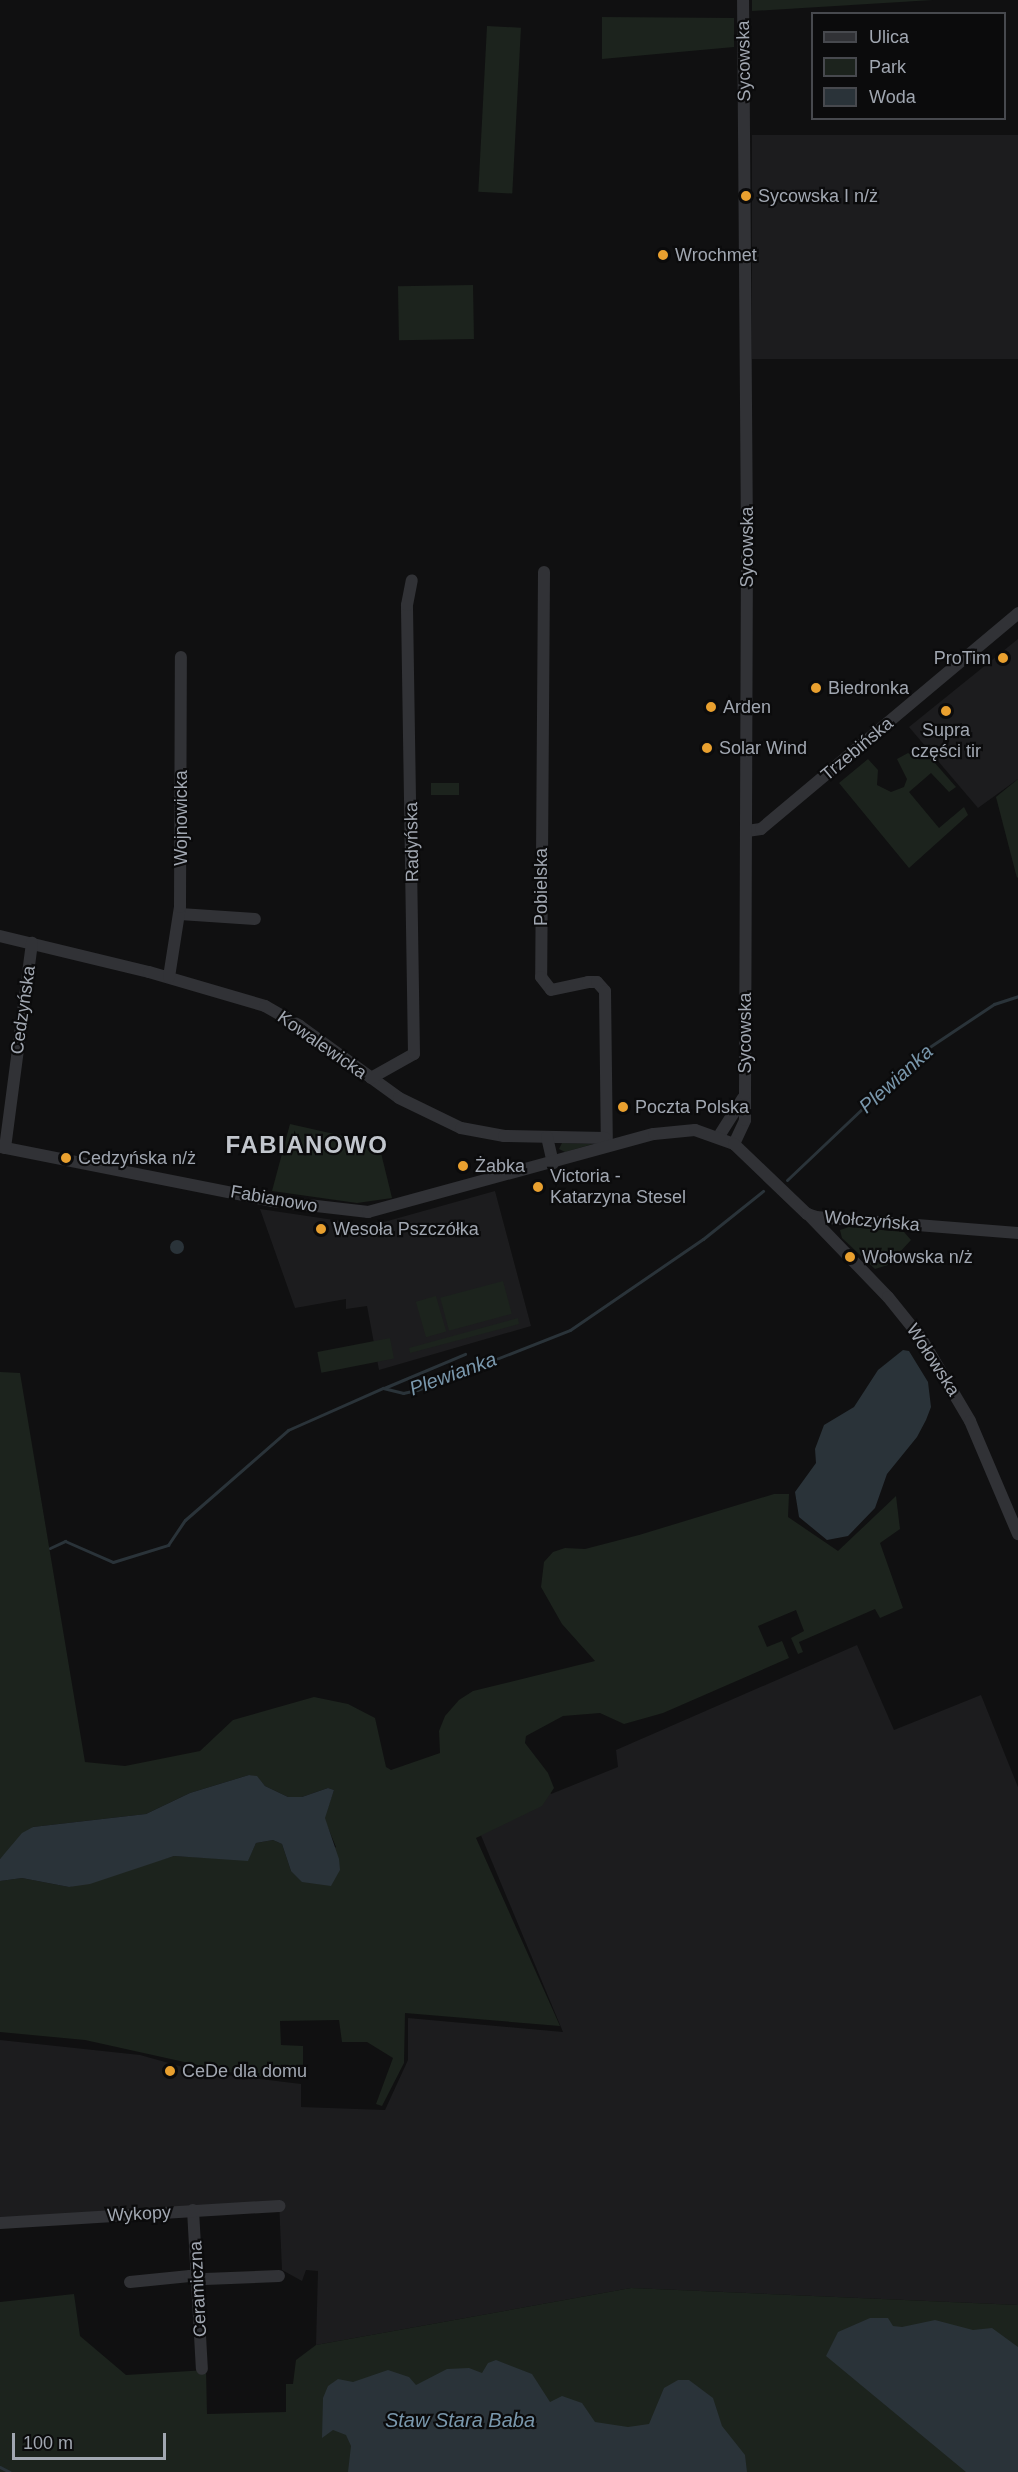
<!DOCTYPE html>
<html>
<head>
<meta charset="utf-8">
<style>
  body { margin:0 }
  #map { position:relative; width:1018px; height:2472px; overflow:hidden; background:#101011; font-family:Arial,sans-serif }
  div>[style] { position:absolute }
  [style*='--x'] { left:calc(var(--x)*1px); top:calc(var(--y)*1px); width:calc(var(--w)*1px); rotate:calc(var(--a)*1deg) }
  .built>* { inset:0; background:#1c1c1e; transform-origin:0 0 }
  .green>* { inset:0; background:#1c231d; transform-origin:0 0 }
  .water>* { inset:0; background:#2a3339 }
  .round { border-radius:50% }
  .stream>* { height:3px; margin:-1.5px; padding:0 1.5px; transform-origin:1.5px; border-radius:1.5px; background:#2a3339 }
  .minor>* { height:12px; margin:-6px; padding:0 6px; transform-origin:6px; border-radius:6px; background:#313236 }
  .dots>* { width:16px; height:16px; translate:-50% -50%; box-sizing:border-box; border:3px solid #0b0b0c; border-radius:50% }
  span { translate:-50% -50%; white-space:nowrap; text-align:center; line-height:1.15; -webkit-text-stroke:4.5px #0b0b0c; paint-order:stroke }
  .street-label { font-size:18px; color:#a1a7b1 }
  .poi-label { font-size:18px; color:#a1a7b1 }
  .left { translate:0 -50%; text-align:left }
  .right { translate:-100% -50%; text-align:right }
  .water-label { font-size:20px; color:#7997ac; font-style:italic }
  .district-label { font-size:24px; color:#c2c6cd; font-weight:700; letter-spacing:1.5px }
  .legend { position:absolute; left:811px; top:12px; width:195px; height:108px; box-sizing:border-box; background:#0b0b0c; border:2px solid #47494e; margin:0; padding:8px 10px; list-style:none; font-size:18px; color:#a1a7b1 }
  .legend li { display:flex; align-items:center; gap:12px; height:30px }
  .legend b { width:30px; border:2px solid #47494e }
  .scale { position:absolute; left:12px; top:2433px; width:154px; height:27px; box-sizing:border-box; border:3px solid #a1a7b1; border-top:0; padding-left:8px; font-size:18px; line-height:21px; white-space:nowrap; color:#a1a7b1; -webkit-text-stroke:4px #0b0b0c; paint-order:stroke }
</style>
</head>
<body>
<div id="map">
  <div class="built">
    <div style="left:1018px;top:135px;width:224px;height:266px;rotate:90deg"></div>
    <div style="clip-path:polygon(1018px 639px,1018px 779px,978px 808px,909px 727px)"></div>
    <div style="clip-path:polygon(495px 1191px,531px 1326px,379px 1370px,367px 1306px,346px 1309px,346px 1299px,295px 1308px,260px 1209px,361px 1224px,384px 1222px)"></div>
    <div style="clip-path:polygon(857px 1645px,894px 1730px,981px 1695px,1018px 1787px,1018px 2305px,631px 2288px,316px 2345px,318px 2271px,306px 2270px,302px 2281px,282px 2270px,279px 2201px,0 2218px,0 2040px,140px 2055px,201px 2072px,301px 2084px,301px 2107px,385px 2110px,408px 2060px,408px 2018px,563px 2032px,465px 1797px,532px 1763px,551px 1794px,618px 1767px,616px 1750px)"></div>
  </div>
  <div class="green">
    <div style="clip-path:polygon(752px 0,933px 0,752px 11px)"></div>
    <div style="clip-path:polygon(602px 17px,734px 18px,734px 47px,602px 59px)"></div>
    <div style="left:487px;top:26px;width:34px;height:166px;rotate:3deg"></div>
    <div style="left:473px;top:285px;width:54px;height:75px;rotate:89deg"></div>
    <div style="clip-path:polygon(908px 753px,919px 759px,927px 754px,956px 787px,949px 792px,931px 773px,909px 792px,939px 828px,964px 807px,968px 815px,909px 868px,839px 783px,868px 759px,878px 770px,877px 785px,891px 792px,904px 787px,907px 779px,897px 759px)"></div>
    <div style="clip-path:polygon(1018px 779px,1018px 877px,1017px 878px,996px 797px)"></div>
    <div style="left:431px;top:783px;width:28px;height:12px"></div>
    <div style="clip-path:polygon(290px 1124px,343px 1136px,381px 1153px,392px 1198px,357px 1203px,272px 1191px)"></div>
    <div style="clip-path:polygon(562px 1143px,593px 1144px,565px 1152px,559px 1149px)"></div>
    <div style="clip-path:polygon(849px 1227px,904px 1232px,911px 1240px,888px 1265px,875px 1269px,842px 1238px,840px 1230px)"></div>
    <div style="left:503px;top:1281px;width:34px;height:65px;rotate:75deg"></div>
    <div style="left:436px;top:1296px;width:37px;height:21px;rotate:74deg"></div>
    <div style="clip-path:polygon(518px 1318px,519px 1324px,410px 1353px,409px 1348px)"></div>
    <div style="left:390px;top:1338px;width:21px;height:74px;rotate:79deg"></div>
    <div style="clip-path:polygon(0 1372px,20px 1373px,85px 1762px,125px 1766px,200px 1751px,233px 1720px,314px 1697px,348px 1704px,375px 1718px,386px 1767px,391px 1770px,440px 1753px,439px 1731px,445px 1716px,459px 1700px,473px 1691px,595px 1661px,562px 1624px,541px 1587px,544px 1562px,553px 1552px,565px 1548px,585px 1549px,639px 1535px,774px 1494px,789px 1494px,788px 1517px,838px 1551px,896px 1496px,900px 1529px,880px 1543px,903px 1608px,880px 1618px,875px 1609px,799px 1642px,803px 1652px,798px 1654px,791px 1638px,804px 1631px,796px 1610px,758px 1626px,767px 1647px,782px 1641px,789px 1658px,663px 1713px,624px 1724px,600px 1713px,563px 1716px,526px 1736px,525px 1743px,548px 1773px,554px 1788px,542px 1806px,476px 1838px,560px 2026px,405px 2013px,404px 2063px,382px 2106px,376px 2104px,393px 2058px,367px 2042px,342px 2042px,339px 2020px,280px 2021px,281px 2045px,303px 2046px,303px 2079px,243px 2075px,85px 2040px,0 2032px,0 1881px,22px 1878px,69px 1887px,174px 1856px,248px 1860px,256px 1843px,273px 1840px,282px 1844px,291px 1871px,336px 1847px,324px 1818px,334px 1790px,328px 1788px,302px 1797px,288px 1797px,265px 1786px,257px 1777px,249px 1775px,190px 1793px,146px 1814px,33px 1827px,0 1859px)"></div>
    <div style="clip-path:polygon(631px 2288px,1018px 2305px,1018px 2472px,0 2472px,0 2302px,74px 2294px,80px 2336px,126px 2375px,206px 2370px,207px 2414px,286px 2412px,286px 2384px,293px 2384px,296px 2360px,316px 2345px)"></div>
  </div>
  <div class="water">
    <div class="round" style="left:170px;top:1240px;width:14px;height:14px"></div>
    <div style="clip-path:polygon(903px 1350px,909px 1351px,928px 1382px,931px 1407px,926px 1420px,917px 1437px,887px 1474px,875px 1508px,848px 1536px,827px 1540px,799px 1517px,795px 1492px,816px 1463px,815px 1449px,824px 1425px,854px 1407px,878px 1370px)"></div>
    <div style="clip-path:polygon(249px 1775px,257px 1776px,265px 1786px,288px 1797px,302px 1797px,328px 1788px,334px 1790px,325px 1818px,339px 1859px,340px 1870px,331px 1886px,302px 1882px,291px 1871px,282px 1844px,273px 1840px,256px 1843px,248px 1861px,174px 1856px,90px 1884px,69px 1887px,22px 1878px,0 1881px,0 1859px,22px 1833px,33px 1827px,146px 1814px,190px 1793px)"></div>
    <div style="clip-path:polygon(870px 2318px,888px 2318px,893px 2326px,902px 2327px,935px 2320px,973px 2330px,992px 2328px,1018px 2347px,1018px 2472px,966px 2472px,826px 2356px,838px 2332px)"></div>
    <div style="clip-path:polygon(496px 2360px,532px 2374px,550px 2402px,562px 2396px,582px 2403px,595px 2422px,628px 2427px,649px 2424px,664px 2388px,678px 2380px,689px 2380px,713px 2398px,722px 2426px,745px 2455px,747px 2472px,348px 2472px,351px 2446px,346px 2435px,333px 2430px,322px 2438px,323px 2398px,328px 2386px,338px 2379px,353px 2382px,388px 2370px,409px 2377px,416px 2385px,447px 2369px,469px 2368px,482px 2373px,488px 2363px)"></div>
  </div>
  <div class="stream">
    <div style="--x:787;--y:1180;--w:186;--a:-43.5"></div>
    <div style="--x:922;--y:1052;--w:87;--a:-33.7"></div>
    <div style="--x:994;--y:1004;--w:25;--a:-18"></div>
    <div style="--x:384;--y:1388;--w:88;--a:-22.8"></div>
    <div style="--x:50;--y:1548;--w:17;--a:-25"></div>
    <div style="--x:65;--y:1541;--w:52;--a:23.6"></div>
    <div style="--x:113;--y:1562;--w:58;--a:-17.2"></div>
    <div style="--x:168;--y:1545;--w:30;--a:-56"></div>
    <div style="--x:185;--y:1520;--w:137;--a:-41.1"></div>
    <div style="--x:288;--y:1430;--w:104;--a:-23.9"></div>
    <div style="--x:383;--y:1388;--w:21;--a:14"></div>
    <div style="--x:403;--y:1393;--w:14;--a:-12"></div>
    <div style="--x:417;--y:1390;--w:164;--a:-21.4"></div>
    <div style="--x:570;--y:1330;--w:161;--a:-34.4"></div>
    <div style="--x:703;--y:1239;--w:77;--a:-38.7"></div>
    <div style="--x:0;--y:2467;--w:11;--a:27"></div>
  </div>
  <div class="minor">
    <div style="--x:544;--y:572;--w:405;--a:90.4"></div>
    <div style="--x:541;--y:977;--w:16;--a:52"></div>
    <div style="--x:551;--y:990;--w:38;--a:-12"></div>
    <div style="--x:588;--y:982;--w:9;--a:0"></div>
    <div style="--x:597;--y:982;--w:12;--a:48"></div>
    <div style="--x:605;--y:991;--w:154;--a:89.3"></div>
    <div style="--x:747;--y:831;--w:14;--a:-8"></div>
    <div style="--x:761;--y:829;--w:336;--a:-40"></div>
    <div style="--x:180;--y:914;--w:75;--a:3.8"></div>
    <div style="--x:0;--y:936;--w:153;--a:13.6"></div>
    <div style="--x:149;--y:972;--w:121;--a:16.3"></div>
    <div style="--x:265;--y:1006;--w:40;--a:29.7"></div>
    <div style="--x:300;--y:1026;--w:122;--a:36"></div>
    <div style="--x:399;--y:1098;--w:69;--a:25.8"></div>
    <div style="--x:461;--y:1128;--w:44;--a:10.5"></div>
    <div style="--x:504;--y:1136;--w:101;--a:1.1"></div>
    <div style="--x:169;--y:977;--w:71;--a:-81.1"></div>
    <div style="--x:180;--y:907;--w:250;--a:-89.8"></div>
    <div style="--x:371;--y:1078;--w:49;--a:-29.2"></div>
    <div style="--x:414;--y:1054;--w:449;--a:-90.9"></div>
    <div style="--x:407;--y:605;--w:25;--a:-79"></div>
    <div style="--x:719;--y:1136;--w:45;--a:-57.7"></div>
    <div style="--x:547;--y:1137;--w:27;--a:77"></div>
    <div style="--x:734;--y:1144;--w:26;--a:-65"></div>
    <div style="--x:745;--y:1120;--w:26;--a:-90"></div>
    <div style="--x:745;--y:1094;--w:553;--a:-89.79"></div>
    <div style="--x:747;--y:541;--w:541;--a:-90.42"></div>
    <div style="--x:0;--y:1147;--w:278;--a:11.2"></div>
    <div style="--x:273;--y:1201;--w:96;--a:6.6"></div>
    <div style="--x:368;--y:1212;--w:296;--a:-15.3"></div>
    <div style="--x:654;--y:1134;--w:41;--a:-5.6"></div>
    <div style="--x:695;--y:1130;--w:41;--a:19.7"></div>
    <div style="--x:734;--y:1144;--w:101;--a:43.8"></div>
    <div style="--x:807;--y:1214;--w:9;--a:18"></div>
    <div style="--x:816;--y:1217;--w:203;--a:4.5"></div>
    <div style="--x:5;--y:1148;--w:207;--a:-82.5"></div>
    <div style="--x:808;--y:1214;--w:115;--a:46.1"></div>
    <div style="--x:888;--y:1297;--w:53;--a:51.2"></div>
    <div style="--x:921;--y:1338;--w:96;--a:59.4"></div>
    <div style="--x:970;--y:1421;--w:123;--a:67"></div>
    <div style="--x:193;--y:2210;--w:159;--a:86.8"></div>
    <div style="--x:0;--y:2223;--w:280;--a:-3.5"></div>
    <div style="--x:130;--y:2282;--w:60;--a:-5.7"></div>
    <div style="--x:190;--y:2276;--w:15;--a:11"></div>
    <div style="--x:205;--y:2279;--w:74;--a:-2.3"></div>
  </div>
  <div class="dots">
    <div style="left:746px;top:196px;background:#e9a02f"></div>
    <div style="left:663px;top:255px;background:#e9a02f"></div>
    <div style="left:1003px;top:658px;background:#e9a02f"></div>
    <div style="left:816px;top:688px;background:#e9a02f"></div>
    <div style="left:711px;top:707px;background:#e9a02f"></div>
    <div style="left:946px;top:711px;background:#e9a02f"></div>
    <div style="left:707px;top:748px;background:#e9a02f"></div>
    <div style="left:623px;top:1107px;background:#e9a02f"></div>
    <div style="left:66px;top:1158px;background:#e9a02f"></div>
    <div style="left:463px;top:1166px;background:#e9a02f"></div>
    <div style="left:538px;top:1187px;background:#e9a02f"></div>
    <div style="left:321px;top:1229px;background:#e9a02f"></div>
    <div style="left:850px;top:1257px;background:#e9a02f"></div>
    <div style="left:170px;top:2071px;background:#e9a02f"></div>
  </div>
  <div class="street-label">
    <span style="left:744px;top:61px;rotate:-91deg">Sycowska</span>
    <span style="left:747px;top:547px;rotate:-90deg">Sycowska</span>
    <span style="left:857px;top:749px;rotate:-40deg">Trzebińska</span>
    <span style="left:181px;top:818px;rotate:-90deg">Wojnowicka</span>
    <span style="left:412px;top:842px;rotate:-91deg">Radyńska</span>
    <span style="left:541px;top:887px;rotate:-90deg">Pobielska</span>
    <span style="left:23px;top:1010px;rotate:-82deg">Cedzyńska</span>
    <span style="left:745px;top:1033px;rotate:-90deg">Sycowska</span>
    <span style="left:322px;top:1045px;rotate:35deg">Kowalewicka</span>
    <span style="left:274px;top:1199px;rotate:10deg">Fabianowo</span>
    <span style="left:872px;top:1221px;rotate:5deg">Wołczyńska</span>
    <span style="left:933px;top:1360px;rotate:57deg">Wołowska</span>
    <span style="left:139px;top:2214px;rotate:-3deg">Wykopy</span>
    <span style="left:198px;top:2289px;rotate:-93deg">Ceramiczna</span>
  </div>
  <div class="poi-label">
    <span class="left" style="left:758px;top:196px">Sycowska I n/ż</span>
    <span class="left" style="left:675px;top:255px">Wrochmet</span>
    <span class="right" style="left:991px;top:658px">ProTim</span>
    <span class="left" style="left:828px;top:688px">Biedronka</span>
    <span class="left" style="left:723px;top:707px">Arden</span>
    <span style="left:946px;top:741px">Supra<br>części tir</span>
    <span class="left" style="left:719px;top:748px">Solar Wind</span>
    <span class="left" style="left:635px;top:1107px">Poczta Polska</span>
    <span class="left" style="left:78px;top:1158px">Cedzyńska n/ż</span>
    <span class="left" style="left:475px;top:1166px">Żabka</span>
    <span class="left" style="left:550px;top:1187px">Victoria -<br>Katarzyna Stesel</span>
    <span class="left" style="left:333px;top:1229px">Wesoła Pszczółka</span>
    <span class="left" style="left:862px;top:1257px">Wołowska n/ż</span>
    <span class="left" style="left:182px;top:2071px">CeDe dla domu</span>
  </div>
  <div class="water-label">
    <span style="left:896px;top:1079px;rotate:-42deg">Plewianka</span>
    <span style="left:453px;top:1374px;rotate:-20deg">Plewianka</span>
    <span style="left:460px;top:2420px">Staw Stara Baba</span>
  </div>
  <div class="district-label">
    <span style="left:307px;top:1145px">FABIANOWO</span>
  </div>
  <ul class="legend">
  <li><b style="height:8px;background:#313236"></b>Ulica</li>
  <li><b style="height:16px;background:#1c231d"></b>Park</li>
  <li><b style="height:16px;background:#2a3339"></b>Woda</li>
  </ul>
  <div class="scale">100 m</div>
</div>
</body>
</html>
